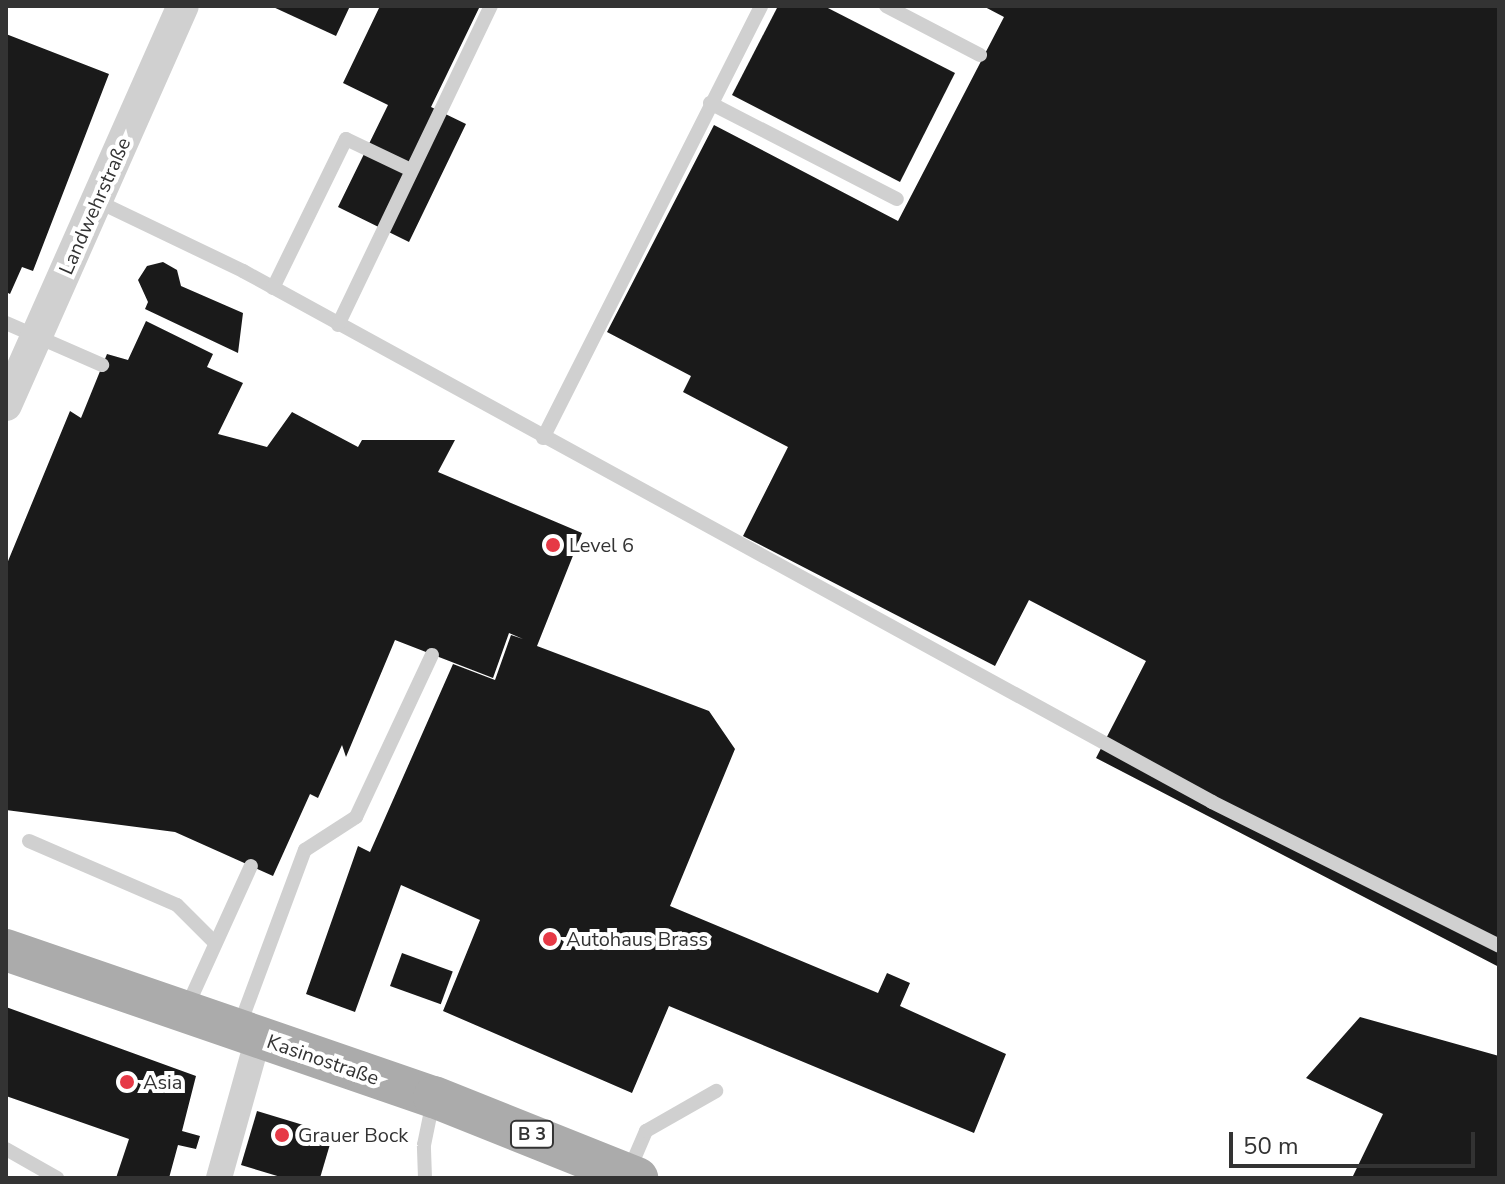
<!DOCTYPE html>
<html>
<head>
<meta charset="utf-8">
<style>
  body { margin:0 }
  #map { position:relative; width:1505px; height:1184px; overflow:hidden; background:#fff; font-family:"Nunito Sans",sans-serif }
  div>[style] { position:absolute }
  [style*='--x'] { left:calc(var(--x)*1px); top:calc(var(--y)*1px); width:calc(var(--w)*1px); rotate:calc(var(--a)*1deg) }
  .building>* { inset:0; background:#1a1a1a; transform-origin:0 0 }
  .service>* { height:14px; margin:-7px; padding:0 7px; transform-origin:7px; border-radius:7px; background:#d0d0d0 }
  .minor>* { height:26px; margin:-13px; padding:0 13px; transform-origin:13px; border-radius:13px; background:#d0d0d0 }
  .tertiary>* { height:32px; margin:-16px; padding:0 16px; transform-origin:16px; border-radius:16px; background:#d0d0d0 }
  .primary>* { height:42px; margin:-21px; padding:0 21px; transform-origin:21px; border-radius:21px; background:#ababab }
  .dots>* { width:22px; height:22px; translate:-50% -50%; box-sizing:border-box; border:4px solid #fff; border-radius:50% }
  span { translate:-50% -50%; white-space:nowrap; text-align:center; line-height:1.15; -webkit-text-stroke:8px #fff; paint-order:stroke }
  .shield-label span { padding:2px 6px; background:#fff; border:2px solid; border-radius:6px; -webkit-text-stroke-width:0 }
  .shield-label { font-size:18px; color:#333; font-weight:700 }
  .street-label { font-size:20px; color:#333 }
  .poi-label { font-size:20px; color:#333 }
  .left { translate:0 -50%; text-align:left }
  .frame { position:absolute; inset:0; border:8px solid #333; pointer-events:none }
  .scale { position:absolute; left:1229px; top:1132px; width:246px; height:36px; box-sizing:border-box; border:4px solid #333; border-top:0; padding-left:10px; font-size:24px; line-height:28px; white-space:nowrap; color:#333; -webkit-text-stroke:6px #fff; paint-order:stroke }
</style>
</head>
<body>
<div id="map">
  <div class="building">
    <div style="clip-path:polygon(271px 6px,350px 6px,336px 36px)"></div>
    <div style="clip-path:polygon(380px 6px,480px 6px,431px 107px,466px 124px,409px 242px,338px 207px,388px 105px,343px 83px)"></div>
    <div style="clip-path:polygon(778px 6px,824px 6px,955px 73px,900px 182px,732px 95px)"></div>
    <div style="clip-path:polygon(983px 6px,1499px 6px,1499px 967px,1096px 758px,1146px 661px,1029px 600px,995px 666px,743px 536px,788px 447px,683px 392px,691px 376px,607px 332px,714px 125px,898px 221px,1004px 17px)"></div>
    <div style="clip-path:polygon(6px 34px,109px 74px,33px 271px,22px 267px,10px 294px,6px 292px)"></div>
    <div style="clip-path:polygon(163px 262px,177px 270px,181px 286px,243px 313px,238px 353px,145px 309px,148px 302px,138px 280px,147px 266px)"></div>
    <div style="clip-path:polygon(146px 321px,213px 354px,207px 367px,243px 383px,218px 434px,267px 447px,292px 412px,358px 447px,362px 440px,455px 440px,438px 472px,582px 533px,537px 646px,709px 711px,735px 749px,670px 906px,878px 993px,887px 973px,910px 983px,900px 1006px,1006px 1054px,974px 1133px,669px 1006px,632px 1093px,443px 1011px,480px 920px,401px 885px,355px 1012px,306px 994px,358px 846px,370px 852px,453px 664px,495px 680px,511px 635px,523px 639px,509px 633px,493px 678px,395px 640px,346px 757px,342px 745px,318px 798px,310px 794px,273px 876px,175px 832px,6px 810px,6px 566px,70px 411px,81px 418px,107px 354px,128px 360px)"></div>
    <div style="left:402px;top:953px;width:54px;height:35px;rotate:20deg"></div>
    <div style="clip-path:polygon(6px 1007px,196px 1076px,182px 1131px,200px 1136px,196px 1149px,178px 1145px,169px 1178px,116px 1178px,129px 1139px,6px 1096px)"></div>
    <div style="clip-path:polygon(1360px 1017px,1499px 1056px,1499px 1178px,1352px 1178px,1383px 1114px,1306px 1078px)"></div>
    <div style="clip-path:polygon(257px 1111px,333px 1134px,320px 1178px,284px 1178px,241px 1165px)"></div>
  </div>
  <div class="service">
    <div style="--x:886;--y:6;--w:106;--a:27.5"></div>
    <div style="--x:710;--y:103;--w:210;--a:27.2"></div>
    <div style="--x:97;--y:201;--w:162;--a:25.6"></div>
    <div style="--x:243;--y:271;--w:1105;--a:28.72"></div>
    <div style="--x:1212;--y:802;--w:321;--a:26.6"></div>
    <div style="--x:273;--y:288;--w:166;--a:-63.9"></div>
    <div style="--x:346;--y:139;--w:72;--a:25.5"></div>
    <div style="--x:6;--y:323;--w:105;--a:23.6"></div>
    <div style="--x:338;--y:325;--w:354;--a:-64.4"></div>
    <div style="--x:543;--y:438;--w:484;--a:-63.2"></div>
    <div style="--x:29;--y:841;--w:161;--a:23.4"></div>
    <div style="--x:177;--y:905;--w:51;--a:45"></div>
    <div style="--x:186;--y:1009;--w:157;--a:-65.6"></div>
    <div style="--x:239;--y:1027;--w:189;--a:-69.6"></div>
    <div style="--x:305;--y:850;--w:61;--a:-32.9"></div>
    <div style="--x:356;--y:817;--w:179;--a:-64.9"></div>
    <div style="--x:6;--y:1149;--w:59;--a:29.6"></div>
    <div style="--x:628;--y:1173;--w:46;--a:-66.8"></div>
    <div style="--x:646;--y:1131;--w:81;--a:-29.7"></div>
    <div style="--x:425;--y:1178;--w:33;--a:-92"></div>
    <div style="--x:424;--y:1145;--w:45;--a:-78.4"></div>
  </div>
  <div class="minor">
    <div style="--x:219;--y:1178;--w:145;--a:-74.4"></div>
  </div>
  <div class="tertiary">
    <div style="--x:6;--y:405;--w:436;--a:-66.1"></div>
  </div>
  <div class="primary">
    <div style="--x:6;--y:950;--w:453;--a:19"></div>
    <div style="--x:434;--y:1097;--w:219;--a:21.8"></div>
  </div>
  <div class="dots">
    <div style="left:553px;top:545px;background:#e63946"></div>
    <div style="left:550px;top:939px;background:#e63946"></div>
    <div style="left:127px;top:1082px;background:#e63946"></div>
    <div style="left:282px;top:1135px;background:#e63946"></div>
  </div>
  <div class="shield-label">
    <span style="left:532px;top:1134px">B 3</span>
  </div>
  <div class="street-label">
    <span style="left:95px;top:206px;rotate:-66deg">Landwehrstraße</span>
    <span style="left:323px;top:1060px;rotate:19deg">Kasinostraße</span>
  </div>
  <div class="poi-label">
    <span class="left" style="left:569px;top:545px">Level 6</span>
    <span class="left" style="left:566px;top:939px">Autohaus Brass</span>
    <span class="left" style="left:143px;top:1082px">Asia</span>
    <span class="left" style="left:298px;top:1135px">Grauer Bock</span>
  </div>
  <div class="frame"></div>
  <div class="scale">50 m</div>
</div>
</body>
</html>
